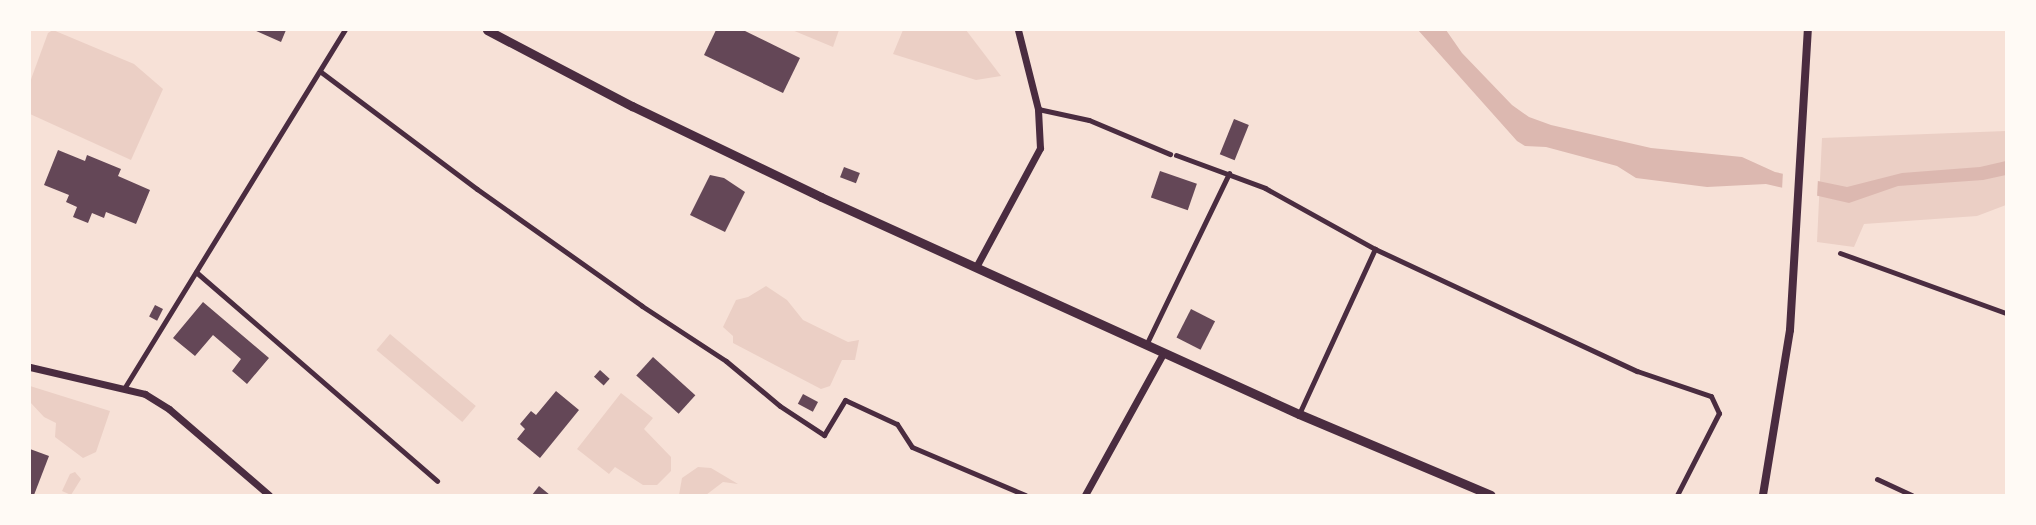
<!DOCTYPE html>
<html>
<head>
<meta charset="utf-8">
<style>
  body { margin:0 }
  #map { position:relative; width:2036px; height:525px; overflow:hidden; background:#f7e1d7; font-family:"DejaVu Sans",sans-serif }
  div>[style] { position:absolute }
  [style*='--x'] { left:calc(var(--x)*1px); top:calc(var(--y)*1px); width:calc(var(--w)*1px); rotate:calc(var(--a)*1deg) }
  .green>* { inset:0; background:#ebcfc5; transform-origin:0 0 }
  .water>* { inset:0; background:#dcb8b0 }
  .pier>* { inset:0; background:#f7e1d7 }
  .building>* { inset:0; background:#644757; transform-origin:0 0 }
  .minor>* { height:5px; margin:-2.5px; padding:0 2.5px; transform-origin:2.5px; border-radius:2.5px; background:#4a2c40 }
  .tertiary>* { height:7px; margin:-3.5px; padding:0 3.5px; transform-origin:3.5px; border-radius:3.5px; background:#4a2c40 }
  .secondary>* { height:8px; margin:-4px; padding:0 4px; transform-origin:4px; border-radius:4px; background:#4a2c40 }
  .primary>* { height:9px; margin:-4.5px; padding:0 4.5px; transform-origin:4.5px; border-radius:4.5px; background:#4a2c40 }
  span { translate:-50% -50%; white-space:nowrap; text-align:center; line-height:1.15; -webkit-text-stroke:4.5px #fffaf5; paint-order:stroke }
  .frame { position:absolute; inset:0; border:31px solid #fffaf5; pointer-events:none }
</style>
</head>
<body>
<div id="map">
  <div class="green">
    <div style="clip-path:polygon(53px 30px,134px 64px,163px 89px,131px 160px,30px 114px,30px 82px,48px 33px)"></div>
    <div style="clip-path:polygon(792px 30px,839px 30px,833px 47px)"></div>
    <div style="clip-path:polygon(903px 30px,966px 30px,1001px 76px,976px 80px,893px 54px)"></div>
    <div style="clip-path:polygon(2006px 131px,2006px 205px,1977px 216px,1864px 224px,1854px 247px,1817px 242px,1822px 138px)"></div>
    <div style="clip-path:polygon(766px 286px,787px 300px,803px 320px,848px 342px,859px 340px,855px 360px,842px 360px,830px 386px,821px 389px,733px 343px,733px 336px,723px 327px,736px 300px,748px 297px)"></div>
    <div style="left:390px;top:334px;width:112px;height:21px;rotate:40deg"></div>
    <div style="clip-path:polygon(30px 386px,110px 411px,96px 452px,83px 458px,55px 437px,56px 423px,44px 417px,30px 402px)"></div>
    <div style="clip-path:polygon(621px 393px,653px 418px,644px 429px,671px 457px,671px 471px,657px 485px,643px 485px,615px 467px,609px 474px,577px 449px)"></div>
    <div style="clip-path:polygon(698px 467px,711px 468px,738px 484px,723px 482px,706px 495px,679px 495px,682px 478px)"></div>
    <div style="clip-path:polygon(75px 472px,81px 479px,71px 495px,62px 491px,70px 474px)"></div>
  </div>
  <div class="water">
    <div style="clip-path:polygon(1418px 30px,1446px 30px,1462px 53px,1512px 105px,1529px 117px,1551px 125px,1651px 148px,1742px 157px,1775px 172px,1847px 187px,1902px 173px,1980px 167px,2006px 161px,2006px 175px,1983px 180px,1898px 186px,1849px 203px,1766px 184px,1707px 187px,1636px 178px,1617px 166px,1546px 147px,1525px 146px,1517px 141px)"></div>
  </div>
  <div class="pier">
    <div style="clip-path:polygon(1783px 171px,1818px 178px,1817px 197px,1782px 190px)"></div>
  </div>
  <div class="building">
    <div style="clip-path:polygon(254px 30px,286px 30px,281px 42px)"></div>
    <div style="clip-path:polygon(716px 30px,743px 30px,800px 58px,783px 93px,704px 55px)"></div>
    <div style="left:1234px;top:119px;width:16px;height:38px;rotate:22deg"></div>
    <div style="clip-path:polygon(58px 150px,85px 161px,87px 155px,121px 169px,118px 176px,150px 190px,136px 224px,106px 212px,104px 218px,92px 213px,88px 223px,73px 217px,77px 207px,66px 202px,69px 195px,44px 185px)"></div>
    <div style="left:844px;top:167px;width:17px;height:11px;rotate:21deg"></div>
    <div style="left:1160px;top:171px;width:39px;height:28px;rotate:19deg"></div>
    <div style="clip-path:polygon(710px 175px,724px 178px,745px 192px,725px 232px,690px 215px)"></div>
    <div style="clip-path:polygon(203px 302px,269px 358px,247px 384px,232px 371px,241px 359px,213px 335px,195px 356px,173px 338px)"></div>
    <div style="left:155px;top:305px;width:9px;height:13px;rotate:27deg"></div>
    <div style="left:1191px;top:309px;width:27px;height:32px;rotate:27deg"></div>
    <div style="left:653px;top:357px;width:57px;height:25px;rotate:42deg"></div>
    <div style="left:600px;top:370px;width:13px;height:9px;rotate:42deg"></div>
    <div style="clip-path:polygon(556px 391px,579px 410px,540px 458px,517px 439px,525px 429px,520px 424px,531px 411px,536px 415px)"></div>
    <div style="left:803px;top:394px;width:17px;height:11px;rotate:28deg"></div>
    <div style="clip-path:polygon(30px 449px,49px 456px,34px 495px,30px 495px)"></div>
    <div style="clip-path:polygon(539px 486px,550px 495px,532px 495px)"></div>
  </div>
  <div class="minor">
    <div style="--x:321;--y:72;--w:195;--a:36.9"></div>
    <div style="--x:477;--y:189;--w:202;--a:35.3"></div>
    <div style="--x:642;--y:306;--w:100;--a:33.2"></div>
    <div style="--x:726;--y:361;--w:70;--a:39.8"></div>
    <div style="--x:780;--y:406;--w:53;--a:33.4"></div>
    <div style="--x:824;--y:435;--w:41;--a:-59"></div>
    <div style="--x:845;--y:400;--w:57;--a:24.8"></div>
    <div style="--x:897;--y:424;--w:27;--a:57"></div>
    <div style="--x:912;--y:447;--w:123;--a:23"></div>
    <div style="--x:1038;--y:109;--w:52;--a:12.2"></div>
    <div style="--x:1089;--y:120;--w:88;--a:22.8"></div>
    <div style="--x:1176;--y:155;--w:95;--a:20.3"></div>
    <div style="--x:1265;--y:188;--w:126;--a:29"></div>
    <div style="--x:1375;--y:249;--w:289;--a:25"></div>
    <div style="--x:1637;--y:371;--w:78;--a:18.7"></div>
    <div style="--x:1711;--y:396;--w:19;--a:65"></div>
    <div style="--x:1719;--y:413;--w:92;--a:117.1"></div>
    <div style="--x:1840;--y:253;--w:177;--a:19.9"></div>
    <div style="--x:196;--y:272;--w:319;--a:40.9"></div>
    <div style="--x:1146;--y:345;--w:191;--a:-64.2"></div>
    <div style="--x:125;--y:387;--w:419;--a:-58.4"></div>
    <div style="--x:1299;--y:414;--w:182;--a:-65.3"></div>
    <div style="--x:1877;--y:479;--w:38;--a:25"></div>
  </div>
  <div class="tertiary">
    <div style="--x:976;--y:267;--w:135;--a:-61.7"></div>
    <div style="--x:1040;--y:148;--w:39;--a:-93"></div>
    <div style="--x:1038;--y:109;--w:81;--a:-104.2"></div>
    <div style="--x:30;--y:367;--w:118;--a:13.2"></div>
    <div style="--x:145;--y:394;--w:28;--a:32"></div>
    <div style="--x:169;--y:409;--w:132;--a:40.7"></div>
    <div style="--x:1085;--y:495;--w:163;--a:-61.1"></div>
  </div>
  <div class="secondary">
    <div style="--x:1763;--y:495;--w:167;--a:-80.7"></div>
    <div style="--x:1790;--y:330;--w:301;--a:-86.6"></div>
  </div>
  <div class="primary">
    <div style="--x:487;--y:30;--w:164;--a:27.7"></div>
    <div style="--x:632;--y:106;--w:210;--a:25.7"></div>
    <div style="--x:821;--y:197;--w:525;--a:24.42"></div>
    <div style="--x:1299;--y:414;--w:208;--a:22.9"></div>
  </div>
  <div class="frame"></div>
</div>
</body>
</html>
